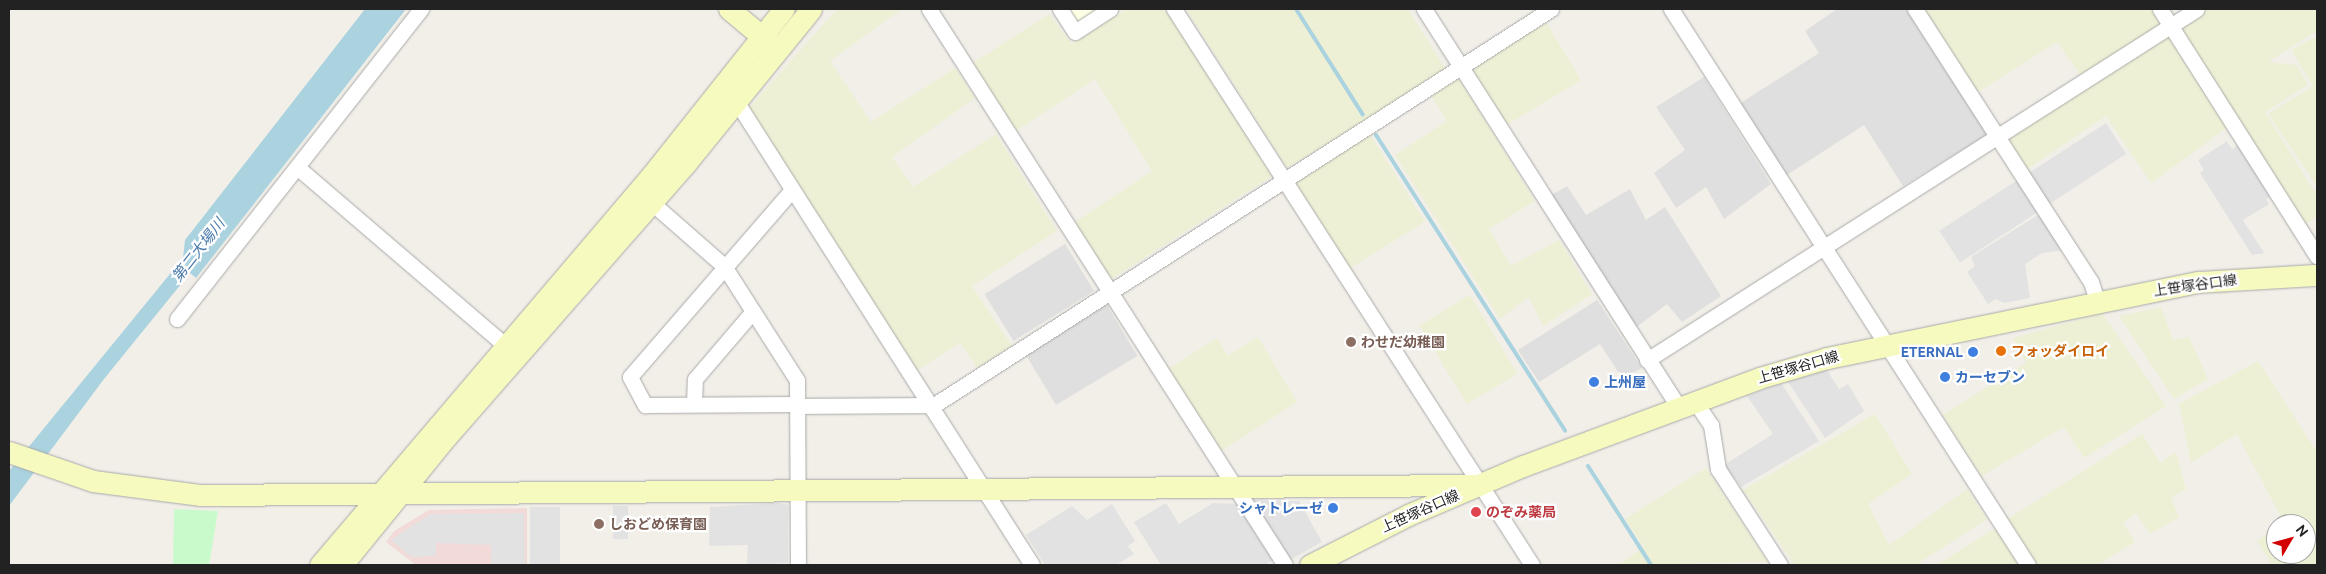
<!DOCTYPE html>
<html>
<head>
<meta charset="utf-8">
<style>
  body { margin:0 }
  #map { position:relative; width:2326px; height:574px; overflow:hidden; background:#f2efe9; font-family:Ubuntu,"Noto Sans JP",sans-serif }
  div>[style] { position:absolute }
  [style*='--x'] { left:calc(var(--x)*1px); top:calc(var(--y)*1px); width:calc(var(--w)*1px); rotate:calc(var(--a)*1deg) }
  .residential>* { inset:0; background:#e0dfdf; transform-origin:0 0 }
  .commercial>* { inset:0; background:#f2dad9 }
  .education>* { inset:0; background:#ffffe5 }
  .farmland>* { inset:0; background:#eef0d5; transform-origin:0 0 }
  .park>* { inset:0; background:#c8facc }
  .parking>* { inset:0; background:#e2e2e2; transform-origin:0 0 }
  .water>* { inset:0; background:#aad3df }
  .stream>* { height:4px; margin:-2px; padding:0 2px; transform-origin:2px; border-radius:2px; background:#aad3df }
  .roads { filter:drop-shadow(0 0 1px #a9a9a9) drop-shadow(0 0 1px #a9a9a9) }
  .street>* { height:15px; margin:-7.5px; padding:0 7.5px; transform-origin:7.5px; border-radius:7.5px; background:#fff }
  .secondary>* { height:21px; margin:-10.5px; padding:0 10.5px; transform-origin:10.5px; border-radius:10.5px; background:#f7fabf }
  .dots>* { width:14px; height:14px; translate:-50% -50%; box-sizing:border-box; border:2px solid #fff; border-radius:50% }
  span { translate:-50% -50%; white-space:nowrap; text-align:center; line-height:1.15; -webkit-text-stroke:4.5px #fff; paint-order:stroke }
  .street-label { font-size:14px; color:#222 }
  .education-label { font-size:14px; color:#785e54; font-weight:700 }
  .left { translate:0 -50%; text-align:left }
  .food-label { font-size:14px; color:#c56008; font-weight:700 }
  .shop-label { font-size:14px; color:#366cbe; font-weight:700 }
  .right { translate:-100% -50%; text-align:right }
  .health-label { font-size:14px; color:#be3a42; font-weight:700 }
  .water-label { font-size:15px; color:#4a7aab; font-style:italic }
  .frame { position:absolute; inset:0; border:10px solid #222; pointer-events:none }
  .north { position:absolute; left:2266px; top:514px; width:50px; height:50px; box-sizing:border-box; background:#fff; border:1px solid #a7a7a7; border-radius:50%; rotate:53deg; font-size:14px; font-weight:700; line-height:20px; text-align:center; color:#222 }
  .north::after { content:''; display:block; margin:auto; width:18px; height:22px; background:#d40000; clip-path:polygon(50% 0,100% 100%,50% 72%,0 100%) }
</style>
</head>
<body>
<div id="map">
  <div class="residential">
    <div style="clip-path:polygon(1837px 9px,1906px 9px,1988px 134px,1903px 186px,1864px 125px,1787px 175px,1739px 104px,1819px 53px,1805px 31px)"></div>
    <div style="clip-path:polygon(1704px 77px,1771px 184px,1724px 219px,1706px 187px,1676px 208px,1654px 173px,1685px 150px,1656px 107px)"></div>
    <div style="clip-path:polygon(1567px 186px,1586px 215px,1630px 189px,1646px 220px,1665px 207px,1721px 296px,1682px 322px,1667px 304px,1634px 329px,1548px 197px)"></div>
    <div style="left:1065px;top:244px;width:55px;height:95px;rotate:58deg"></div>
    <div style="clip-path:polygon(1597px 300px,1642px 368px,1622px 378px,1600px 344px,1539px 382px,1518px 350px)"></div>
    <div style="left:1105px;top:302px;width:63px;height:95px;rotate:59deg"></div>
  </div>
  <div class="commercial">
    <div style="clip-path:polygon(527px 508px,527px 565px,416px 565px,386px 542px,394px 531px,429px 510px)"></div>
  </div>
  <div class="education">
    <div style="clip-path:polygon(1066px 9px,1099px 9px,1076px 24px)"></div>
  </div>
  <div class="farmland">
    <div style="clip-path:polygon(837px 9px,902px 9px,830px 61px,871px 122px,955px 68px,975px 98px,892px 157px,913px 187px,996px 134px,1057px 231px,972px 286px,1012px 346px,977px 368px,960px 343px,916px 371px,747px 110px)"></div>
    <div style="clip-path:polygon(1126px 9px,1166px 9px,1272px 176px,1108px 281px,1072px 224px,1152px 171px,1095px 79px,1013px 133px,973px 63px,1049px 14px,1072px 44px)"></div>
    <div style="clip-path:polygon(1186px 9px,1408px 9px,1446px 70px,1287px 168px)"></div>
    <div style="clip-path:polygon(1919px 9px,2156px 9px,2166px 25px,2081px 76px,2057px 42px,1975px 94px)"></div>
    <div style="clip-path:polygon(2209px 9px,2317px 9px,2317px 31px,2268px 62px,2297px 65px,2308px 85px,2265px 112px,2314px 191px,2317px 189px,2317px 216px,2303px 226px,2175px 30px)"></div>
    <div style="left:1546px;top:22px;width:68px;height:91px;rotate:59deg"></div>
    <div style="clip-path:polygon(2168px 36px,2228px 127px,2151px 183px,2106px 116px,2027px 169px,2007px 136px)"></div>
    <div style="clip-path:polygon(2317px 36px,2317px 185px,2316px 185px,2268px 114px,2313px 86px,2291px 50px)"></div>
    <div style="clip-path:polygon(1458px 77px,1535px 201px,1489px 229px,1511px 266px,1559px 240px,1592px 294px,1543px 326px,1529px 297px,1500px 319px,1395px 155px,1447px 121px,1430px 93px)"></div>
    <div style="left:1368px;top:131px;width:107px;height:93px;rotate:58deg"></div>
    <div style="left:1470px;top:295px;width:92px;height:59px;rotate:59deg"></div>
    <div style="clip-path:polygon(2161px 307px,2173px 340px,2189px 337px,2208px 379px,2174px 399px,2119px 316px)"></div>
    <div style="clip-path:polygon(2102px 313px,2166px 406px,2084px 458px,2064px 427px,1982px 476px,1942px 415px,2026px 363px,2013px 338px)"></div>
    <div style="clip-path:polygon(1258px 337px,1297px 402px,1217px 454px,1165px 371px,1217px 338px,1228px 356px)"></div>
    <div style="clip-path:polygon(2258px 361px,2317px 452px,2317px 565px,2272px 565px,2257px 541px,2276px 527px,2276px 554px,2306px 554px,2306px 524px,2280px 524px,2283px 521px,2237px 434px,2191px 463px,2179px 404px)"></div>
    <div style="clip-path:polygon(1875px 414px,1912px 474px,1868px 504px,1889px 545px,1967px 489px,1987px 519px,1916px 565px,1795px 565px,1743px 490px)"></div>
    <div style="clip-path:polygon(2142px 434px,2160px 463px,2176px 452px,2186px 489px,2171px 498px,2179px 517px,2150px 534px,2136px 513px,2123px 523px,2135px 542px,2098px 565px,2038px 565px,2008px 519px)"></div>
    <div style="clip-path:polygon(1706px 468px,1768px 562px,1618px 565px,1644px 547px,1625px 519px)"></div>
    <div style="clip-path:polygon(1996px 528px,2021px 565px,1936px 565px)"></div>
  </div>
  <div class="park">
    <div style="clip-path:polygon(174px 509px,218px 511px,209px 565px,173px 565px)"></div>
  </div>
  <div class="parking">
    <div style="left:2106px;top:123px;width:37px;height:93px;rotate:57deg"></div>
    <div style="clip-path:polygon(2227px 141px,2232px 149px,2242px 143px,2275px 194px,2266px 199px,2269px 204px,2243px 220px,2264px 253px,2252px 255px,2200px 173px,2204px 170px,2198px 160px)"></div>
    <div style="left:2019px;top:179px;width:38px;height:95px;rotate:57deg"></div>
    <div style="clip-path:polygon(2041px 213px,2065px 250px,2042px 253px,2025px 264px,2030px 298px,2004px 303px,1996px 299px,1988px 304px,1967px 272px,1975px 266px,1971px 257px)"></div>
    <div style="clip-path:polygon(1826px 369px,1839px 389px,1848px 384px,1864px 411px,1825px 438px,1788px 382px)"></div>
    <div style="clip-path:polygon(1781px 383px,1819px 441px,1741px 487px,1724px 465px,1773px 434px,1747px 396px)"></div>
    <div style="clip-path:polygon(1252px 500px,1299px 501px,1322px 542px,1290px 560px)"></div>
    <div style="clip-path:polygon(779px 503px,788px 505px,788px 563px,747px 565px,748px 545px,709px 546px,710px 507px)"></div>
    <div style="clip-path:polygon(1166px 503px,1179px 524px,1213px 503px,1239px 504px,1274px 560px,1265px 565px,1161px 565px,1134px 522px)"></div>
    <div style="clip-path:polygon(1112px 504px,1135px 541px,1128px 546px,1134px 554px,1116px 565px,1045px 565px,1026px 535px,1072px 506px,1087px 520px)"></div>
    <div style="left:613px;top:506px;width:15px;height:33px"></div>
    <div style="left:530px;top:507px;width:30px;height:58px"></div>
    <div style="clip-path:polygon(524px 513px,525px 565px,491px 565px,491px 545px,436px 543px,436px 556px,411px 557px,391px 540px,430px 514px)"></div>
  </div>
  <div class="water">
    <div style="clip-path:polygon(365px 9px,406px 9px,196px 278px,190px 273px,104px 379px,9px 506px,9px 471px,183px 258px,185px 240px)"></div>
  </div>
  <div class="stream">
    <div style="--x:1296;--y:9;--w:125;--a:57.7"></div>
    <div style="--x:1376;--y:135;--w:351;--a:57.4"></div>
    <div style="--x:1588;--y:466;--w:117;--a:57.5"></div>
  </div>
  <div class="roads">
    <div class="street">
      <div style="--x:929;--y:9;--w:660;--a:57.37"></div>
      <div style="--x:1060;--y:9;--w:27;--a:57"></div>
      <div style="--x:1075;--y:32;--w:42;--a:-33.3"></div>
      <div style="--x:1174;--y:9;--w:661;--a:57.22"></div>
      <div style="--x:1424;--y:9;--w:475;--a:57.4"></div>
      <div style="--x:1671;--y:9;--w:661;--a:57.3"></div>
      <div style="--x:1915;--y:9;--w:325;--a:57.2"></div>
      <div style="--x:2091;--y:282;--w:20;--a:72"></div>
      <div style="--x:2160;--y:9;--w:293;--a:57.6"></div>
      <div style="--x:736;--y:101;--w:550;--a:57.46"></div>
      <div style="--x:297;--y:167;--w:274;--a:40.6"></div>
      <div style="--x:791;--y:191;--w:246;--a:130.9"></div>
      <div style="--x:630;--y:377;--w:32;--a:62"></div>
      <div style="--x:645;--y:405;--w:152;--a:-0.4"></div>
      <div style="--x:652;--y:203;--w:96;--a:41.2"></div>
      <div style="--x:724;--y:266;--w:135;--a:57.4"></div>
      <div style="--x:797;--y:380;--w:185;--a:89.7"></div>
      <div style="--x:177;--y:319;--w:395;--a:-51.8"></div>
      <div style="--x:1647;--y:360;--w:652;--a:-32.55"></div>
      <div style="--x:1696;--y:403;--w:27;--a:56"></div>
      <div style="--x:1711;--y:425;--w:45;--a:81"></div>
      <div style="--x:1718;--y:469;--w:114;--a:57.1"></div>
      <div style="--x:694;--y:404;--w:25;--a:-88"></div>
      <div style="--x:695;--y:379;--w:89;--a:-49.5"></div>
      <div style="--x:797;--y:406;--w:132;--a:-0.4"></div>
      <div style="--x:931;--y:407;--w:737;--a:-32.7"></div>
    </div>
    <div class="secondary">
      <div style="--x:729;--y:9;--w:56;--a:39.9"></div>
      <div style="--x:9;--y:452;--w:89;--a:19"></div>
      <div style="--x:93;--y:481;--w:109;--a:7.4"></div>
      <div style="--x:201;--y:495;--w:1278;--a:-0.45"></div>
      <div style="--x:320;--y:565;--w:511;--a:-49.61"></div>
      <div style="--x:651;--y:176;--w:213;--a:-51.5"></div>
      <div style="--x:342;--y:565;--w:166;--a:-50.9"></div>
      <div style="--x:447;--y:436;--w:363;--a:-48.8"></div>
      <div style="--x:686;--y:163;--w:198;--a:-50.9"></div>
      <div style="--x:1310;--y:565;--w:110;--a:-27"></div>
      <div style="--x:1408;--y:515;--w:125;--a:-23.1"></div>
      <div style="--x:1523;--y:466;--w:252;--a:-20.4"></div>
      <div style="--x:1759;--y:378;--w:71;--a:-16.4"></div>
      <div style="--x:1827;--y:358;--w:379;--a:-11.6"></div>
      <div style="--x:2198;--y:282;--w:119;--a:-3.4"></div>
    </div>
  </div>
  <div class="dots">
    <div style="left:1351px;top:342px;background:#8d6e63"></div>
    <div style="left:2001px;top:351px;background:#e8710a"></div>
    <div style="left:1973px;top:352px;background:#3f7fe0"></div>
    <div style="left:1945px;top:377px;background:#3f7fe0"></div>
    <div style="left:1594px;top:382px;background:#3f7fe0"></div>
    <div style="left:1333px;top:508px;background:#3f7fe0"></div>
    <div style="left:1476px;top:512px;background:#e0444e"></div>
    <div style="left:599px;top:524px;background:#8d6e63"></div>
  </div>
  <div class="street-label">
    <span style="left:2195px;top:285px;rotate:-8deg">上笹塚谷口線</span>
    <span style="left:1798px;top:367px;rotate:-16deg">上笹塚谷口線</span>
    <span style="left:1420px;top:511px;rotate:-24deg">上笹塚谷口線</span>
  </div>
  <div class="education-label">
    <span class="left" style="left:1361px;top:342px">わせだ幼稚園</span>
    <span class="left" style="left:609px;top:524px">しおどめ保育園</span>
  </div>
  <div class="food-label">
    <span class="left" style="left:2011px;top:351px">フォッダイロイ</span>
  </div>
  <div class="shop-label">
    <span class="right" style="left:1963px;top:352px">ETERNAL</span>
    <span class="left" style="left:1955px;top:377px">カーセブン</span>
    <span class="left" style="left:1604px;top:382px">上州屋</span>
    <span class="right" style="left:1323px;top:508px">シャトレーゼ</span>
  </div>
  <div class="health-label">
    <span class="left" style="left:1486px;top:512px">のぞみ薬局</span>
  </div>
  <div class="water-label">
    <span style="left:198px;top:250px;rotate:-52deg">第二大場川</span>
  </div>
  <div class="frame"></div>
  <div class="north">N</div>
</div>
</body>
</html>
